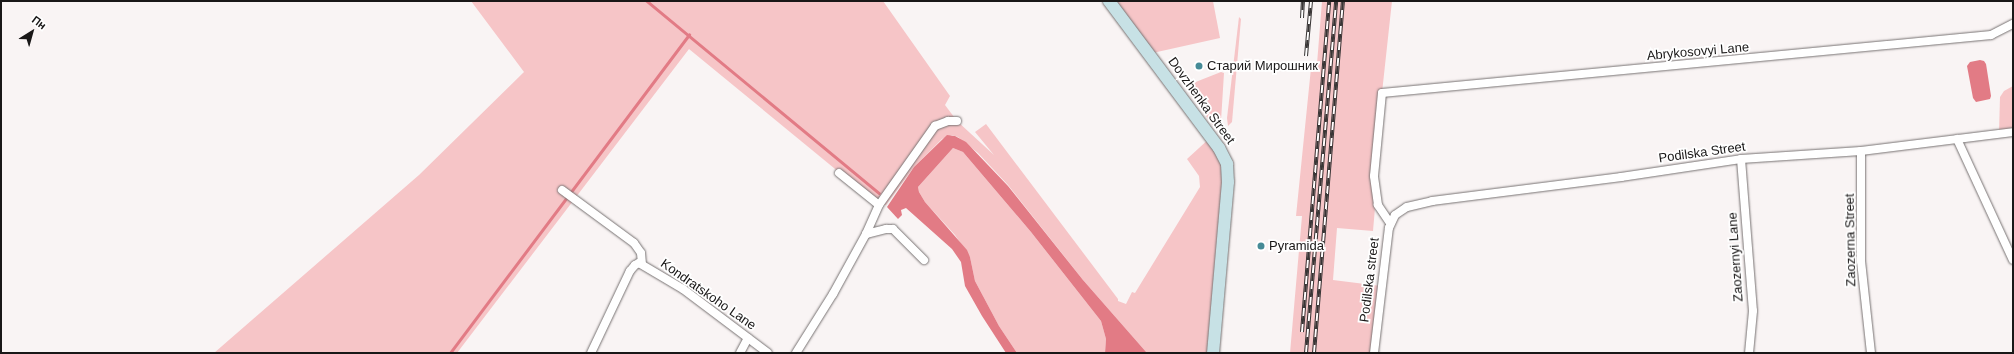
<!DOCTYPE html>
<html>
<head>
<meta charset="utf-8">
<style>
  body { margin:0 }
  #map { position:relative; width:2014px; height:354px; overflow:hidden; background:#f9f4f4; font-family:Helvetica,sans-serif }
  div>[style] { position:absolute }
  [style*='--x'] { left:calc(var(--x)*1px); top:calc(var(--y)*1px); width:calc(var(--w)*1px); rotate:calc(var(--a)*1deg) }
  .green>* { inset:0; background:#f6c5c7 }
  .water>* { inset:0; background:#e27b85 }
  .stream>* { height:2.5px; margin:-1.25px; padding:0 1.25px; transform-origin:1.25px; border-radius:1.25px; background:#e27b85 }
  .roads { filter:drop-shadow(0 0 1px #777272) drop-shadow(0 0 1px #777272) }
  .minor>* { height:8px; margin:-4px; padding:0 4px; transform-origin:4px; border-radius:4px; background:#fff }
  .secondary>* { height:12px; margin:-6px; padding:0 6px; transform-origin:6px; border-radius:6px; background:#c7e1e5 }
  .rail>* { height:4px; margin-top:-2px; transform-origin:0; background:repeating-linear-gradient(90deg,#fff 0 8px,#383535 0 16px); box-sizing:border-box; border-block:1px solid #383535 }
  .dots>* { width:11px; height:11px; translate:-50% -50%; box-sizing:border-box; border:2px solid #fff; border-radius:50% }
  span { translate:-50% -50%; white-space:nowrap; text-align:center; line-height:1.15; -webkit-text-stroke:3.5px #fff; paint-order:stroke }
  .street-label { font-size:13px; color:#191717 }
  .poi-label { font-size:13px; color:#191717 }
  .left { translate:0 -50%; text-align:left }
  .frame { position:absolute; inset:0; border:2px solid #191717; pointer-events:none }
  .north { position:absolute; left:12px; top:12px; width:40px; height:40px; -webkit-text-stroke:3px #fff; paint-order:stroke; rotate:37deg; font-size:11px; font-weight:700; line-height:16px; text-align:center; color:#191717 }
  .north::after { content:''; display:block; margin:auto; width:14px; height:18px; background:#191717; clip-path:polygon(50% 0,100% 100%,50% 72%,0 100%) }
</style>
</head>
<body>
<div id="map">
  <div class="green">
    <div style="clip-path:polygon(471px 1px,883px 1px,950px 96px,945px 105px,957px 121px,994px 155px,975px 132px,986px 124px,1118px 299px,1118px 301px,1126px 304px,1132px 292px,1135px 293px,1200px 187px,1199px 176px,1187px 159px,1211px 137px,1225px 157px,1213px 353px,1147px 353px,1083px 280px,1008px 185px,978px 153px,958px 137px,952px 135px,942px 139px,914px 167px,886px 205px,879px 205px,689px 49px,457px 353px,214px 353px,419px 175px,524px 72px)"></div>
    <div style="clip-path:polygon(1109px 1px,1213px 1px,1220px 38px,1148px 54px)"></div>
    <div style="clip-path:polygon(1322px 1px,1392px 1px,1375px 157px,1376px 196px,1373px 231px,1337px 228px,1333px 280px,1381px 286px,1374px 353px,1290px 353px,1302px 216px,1296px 216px,1311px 68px,1317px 64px)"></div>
    <div style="clip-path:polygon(1239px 17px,1241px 19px,1232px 122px,1228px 126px,1227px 118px)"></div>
    <div style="clip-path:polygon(1221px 72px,1224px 73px,1221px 121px,1219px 125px,1214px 127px,1181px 82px,1190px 79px,1193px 83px)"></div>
    <div style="clip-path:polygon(2013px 86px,2013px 132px,1999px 133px,2000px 97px,2004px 91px)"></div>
    <div style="clip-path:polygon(953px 148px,963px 152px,1031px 232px,1101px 321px,1106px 339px,1105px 353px,1017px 353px,999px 326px,975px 281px,970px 257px,955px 235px,925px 202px,919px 192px,918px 187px)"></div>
  </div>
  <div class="water">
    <div style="clip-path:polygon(1980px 60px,1984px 61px,1986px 64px,1991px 96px,1990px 99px,1976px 102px,1973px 98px,1967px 66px,1970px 62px)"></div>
    <div style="clip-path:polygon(947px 135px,955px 136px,966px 142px,1008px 186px,1083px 280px,1147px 353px,1105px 353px,1106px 339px,1101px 321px,1031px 232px,963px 152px,953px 148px,918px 187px,919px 192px,925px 202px,967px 250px,970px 257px,975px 281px,999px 326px,1017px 353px,1006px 353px,982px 316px,965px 286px,961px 262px,952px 249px,906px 208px,901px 210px,902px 215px,898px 219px,887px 207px,914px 167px)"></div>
  </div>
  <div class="stream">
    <div style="--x:647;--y:1;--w:301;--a:39.6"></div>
    <div style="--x:450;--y:353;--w:398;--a:-53.1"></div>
  </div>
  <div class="roads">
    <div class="minor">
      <div style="--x:1957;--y:139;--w:133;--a:65.2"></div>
      <div style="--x:1861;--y:151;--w:110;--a:90"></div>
      <div style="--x:1861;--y:261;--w:93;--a:83.8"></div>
      <div style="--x:1741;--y:159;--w:152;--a:85.5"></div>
      <div style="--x:1753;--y:311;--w:42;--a:95.4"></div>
      <div style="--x:839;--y:173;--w:51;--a:38.7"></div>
      <div style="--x:562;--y:190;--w:89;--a:36.4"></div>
      <div style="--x:634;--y:243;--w:12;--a:55"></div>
      <div style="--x:641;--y:253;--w:11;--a:85"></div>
      <div style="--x:1390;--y:223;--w:22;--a:-124"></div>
      <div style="--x:1378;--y:205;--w:29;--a:-98"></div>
      <div style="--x:1374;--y:176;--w:83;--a:-84.5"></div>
      <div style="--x:1382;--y:93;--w:612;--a:-5.44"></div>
      <div style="--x:1991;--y:35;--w:25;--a:-27"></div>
      <div style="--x:866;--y:234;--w:21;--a:-14"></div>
      <div style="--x:886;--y:229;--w:7;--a:0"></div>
      <div style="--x:893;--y:229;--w:44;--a:45"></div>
      <div style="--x:591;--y:353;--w:91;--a:-64.6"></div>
      <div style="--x:630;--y:271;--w:8;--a:-50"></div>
      <div style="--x:635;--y:265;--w:4;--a:-27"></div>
      <div style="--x:639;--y:263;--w:51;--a:30.6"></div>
      <div style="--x:683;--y:289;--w:106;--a:37"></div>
      <div style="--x:740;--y:353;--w:17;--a:-62"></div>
      <div style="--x:796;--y:353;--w:70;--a:-57.9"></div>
      <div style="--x:833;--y:294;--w:68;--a:-61.2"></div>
      <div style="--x:866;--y:234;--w:32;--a:-66"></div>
      <div style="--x:879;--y:205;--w:97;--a:-54.7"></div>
      <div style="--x:935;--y:126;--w:14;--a:-21"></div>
      <div style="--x:948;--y:121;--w:9;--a:0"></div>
      <div style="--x:1374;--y:353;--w:126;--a:-83.2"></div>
      <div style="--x:1389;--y:228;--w:14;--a:-65"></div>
      <div style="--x:1395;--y:215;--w:14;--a:-34"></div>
      <div style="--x:1407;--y:207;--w:26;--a:-13"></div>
      <div style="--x:1432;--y:201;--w:191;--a:-7.2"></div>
      <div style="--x:1621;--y:177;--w:121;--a:-8.5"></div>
      <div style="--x:1741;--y:159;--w:120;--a:-3.8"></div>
      <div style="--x:1861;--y:151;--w:153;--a:-7.1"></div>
    </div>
    <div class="secondary">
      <div style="--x:1109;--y:1;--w:184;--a:53.2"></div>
      <div style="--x:1219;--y:148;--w:18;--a:63"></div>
      <div style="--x:1227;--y:164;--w:18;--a:87"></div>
      <div style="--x:1228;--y:182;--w:172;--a:95"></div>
    </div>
  </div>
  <div class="rail">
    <div style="--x:1302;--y:18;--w:17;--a:-87"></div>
    <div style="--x:1306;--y:56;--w:55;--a:-84.8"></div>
    <div style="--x:1302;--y:332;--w:332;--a:-85.3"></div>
    <div style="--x:1306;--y:353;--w:353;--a:-85.1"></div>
    <div style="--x:1314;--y:353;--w:353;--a:-85.3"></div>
  </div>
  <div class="dots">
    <div style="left:1199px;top:66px;background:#468b97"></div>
    <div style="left:1261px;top:246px;background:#468b97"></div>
  </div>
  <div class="street-label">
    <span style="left:1698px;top:52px;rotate:-5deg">Abrykosovyi Lane</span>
    <span style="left:1201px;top:101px;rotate:54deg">Dovzhenka Street</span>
    <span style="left:1702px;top:153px;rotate:-8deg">Podilska Street</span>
    <span style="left:1851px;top:240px;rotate:-91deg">Zaozerna Street</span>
    <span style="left:1736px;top:257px;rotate:-94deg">Zaozernyi Lane</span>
    <span style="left:1370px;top:280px;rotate:-83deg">Podilska street</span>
    <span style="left:708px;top:295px;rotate:35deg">Kondratskoho Lane</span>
  </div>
  <div class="poi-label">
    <span class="left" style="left:1207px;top:66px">Старий Мирошник</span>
    <span class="left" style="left:1269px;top:246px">Pyramida</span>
  </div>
  <div class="frame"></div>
  <div class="north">Пн</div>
</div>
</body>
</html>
